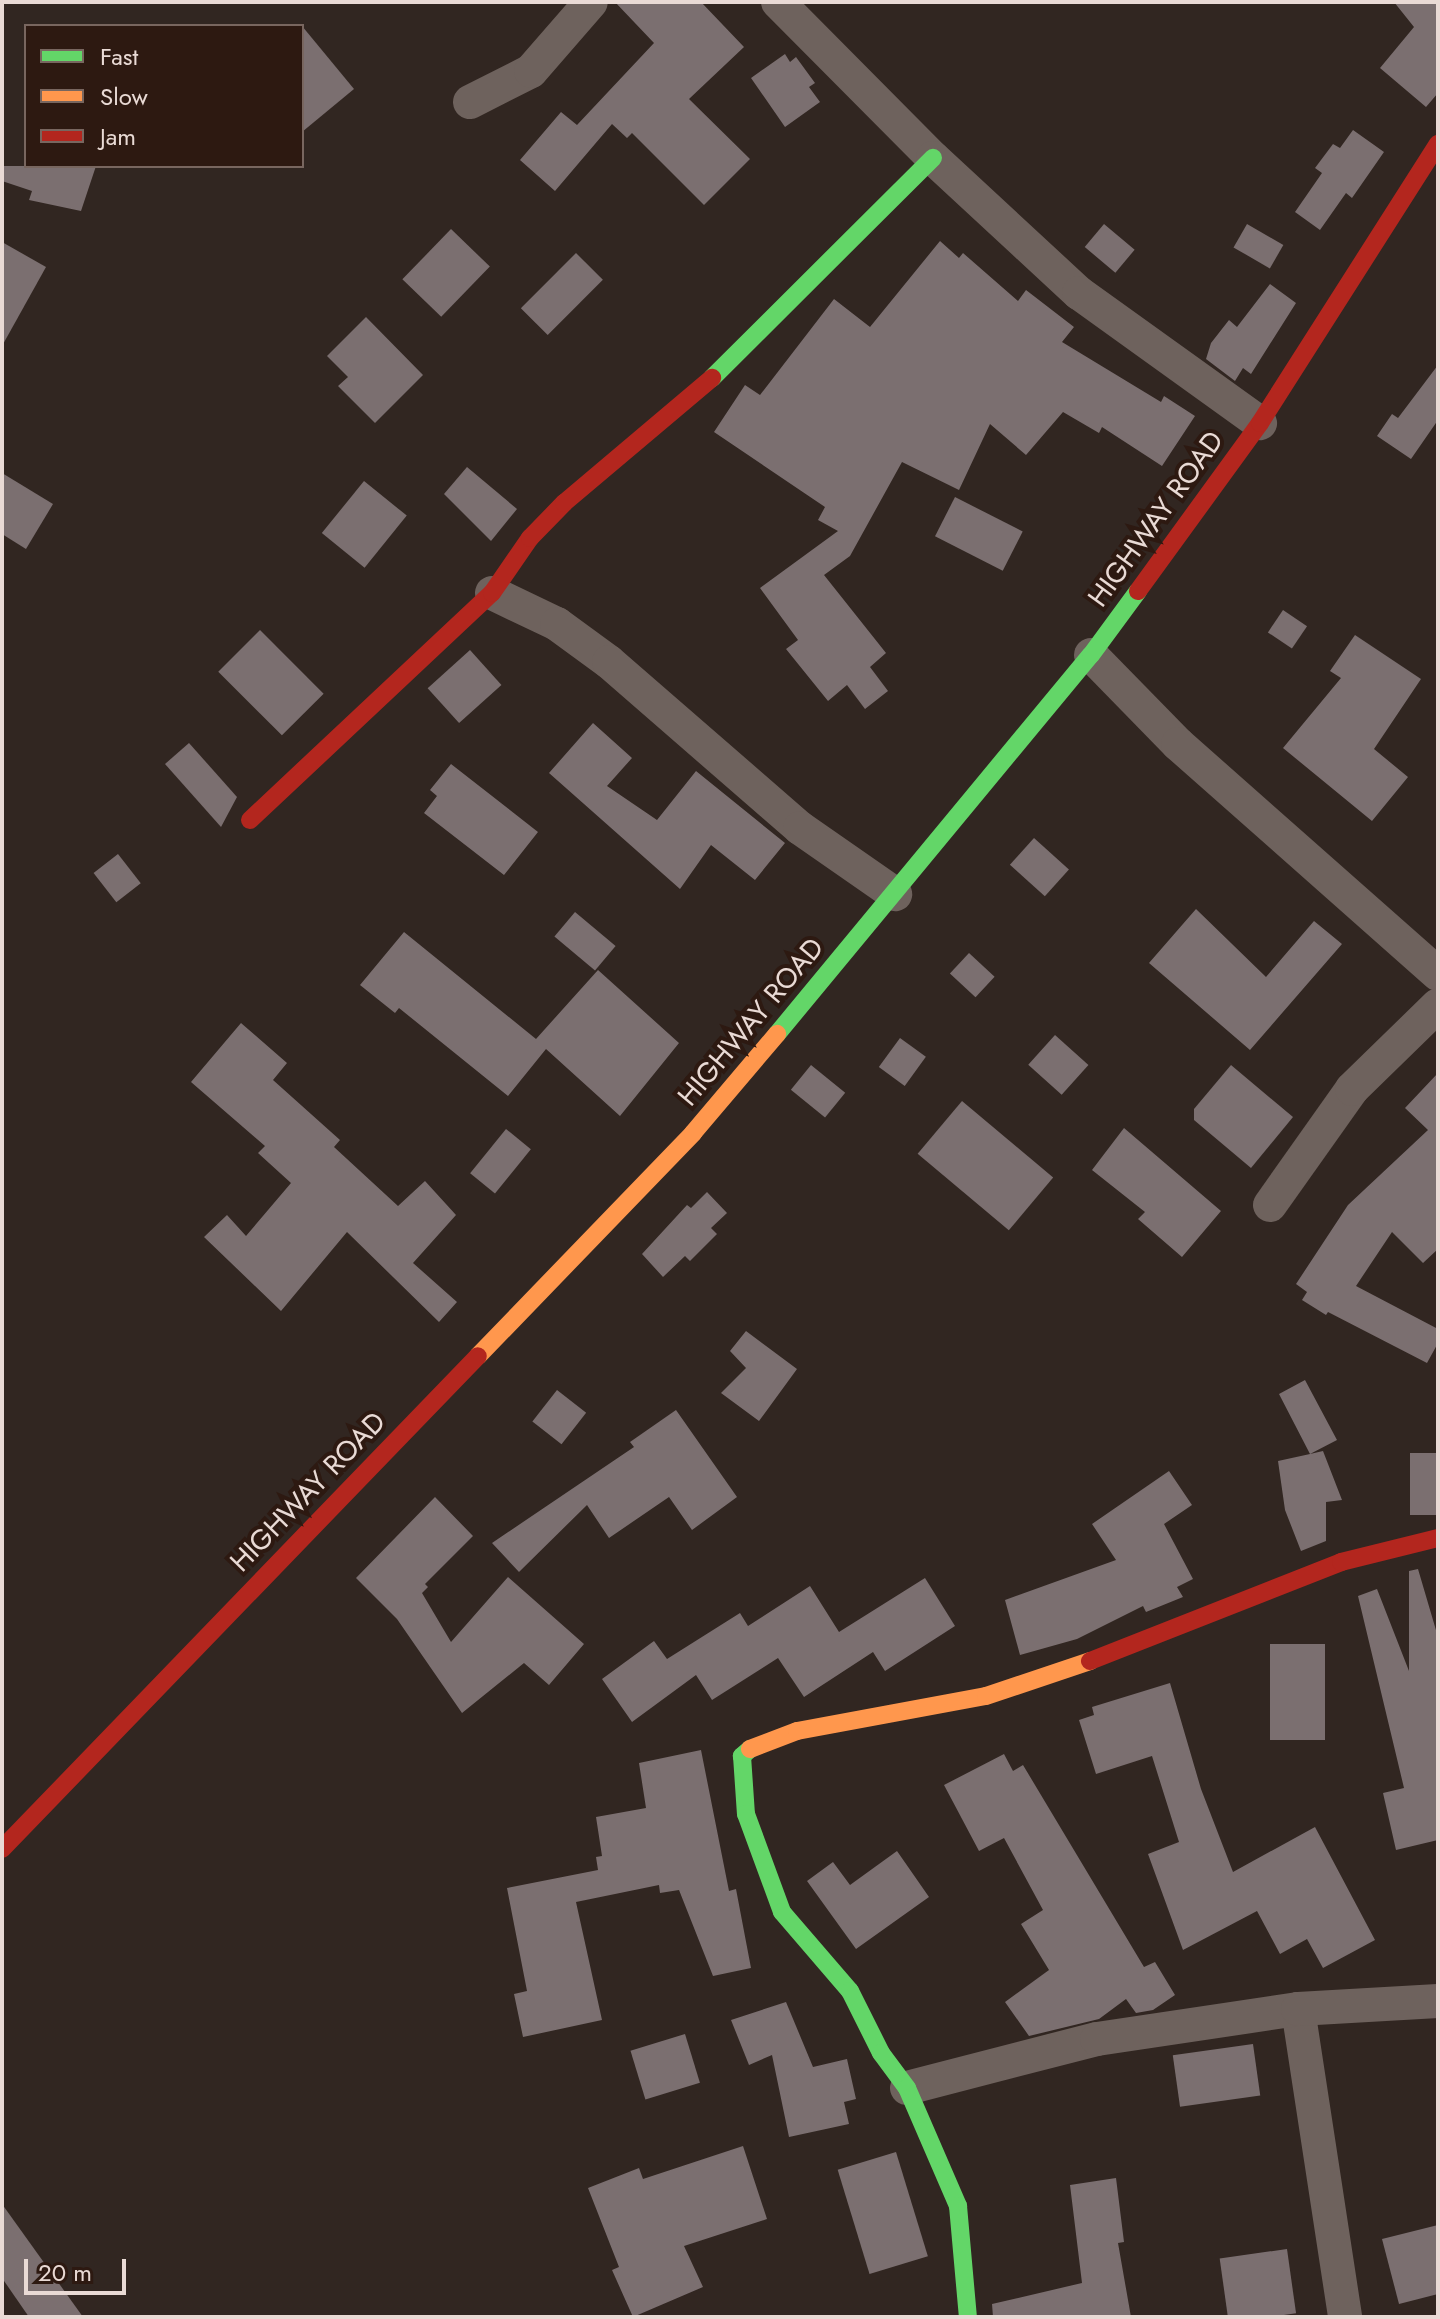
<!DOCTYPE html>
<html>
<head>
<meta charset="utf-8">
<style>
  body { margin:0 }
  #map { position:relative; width:1440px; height:2319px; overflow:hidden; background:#312621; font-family:Jost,sans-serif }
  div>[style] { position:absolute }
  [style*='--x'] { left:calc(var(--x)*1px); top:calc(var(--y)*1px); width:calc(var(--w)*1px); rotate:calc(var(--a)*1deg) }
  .building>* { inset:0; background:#7b6f70; transform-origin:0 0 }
  .street>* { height:34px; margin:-17px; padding:0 17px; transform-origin:17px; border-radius:17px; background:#6e625d }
  .fast>* { height:18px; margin:-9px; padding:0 9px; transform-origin:9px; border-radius:9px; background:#63d668 }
  .slow>* { height:18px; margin:-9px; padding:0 9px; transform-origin:9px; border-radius:9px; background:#ff974d }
  .jam>* { height:18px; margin:-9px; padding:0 9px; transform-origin:9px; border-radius:9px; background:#b3261e }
  span { translate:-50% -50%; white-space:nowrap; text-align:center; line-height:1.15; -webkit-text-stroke:8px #2d1911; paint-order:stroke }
  .street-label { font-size:28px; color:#e9dad5 }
  .frame { position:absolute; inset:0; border:4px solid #e9dad5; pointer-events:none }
  .legend { position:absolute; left:24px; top:24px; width:280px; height:144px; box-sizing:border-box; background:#2d1911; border:2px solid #78665f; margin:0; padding:10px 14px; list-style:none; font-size:24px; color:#e9dad5 }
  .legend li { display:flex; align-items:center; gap:16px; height:40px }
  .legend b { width:40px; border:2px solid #78665f }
  .scale { position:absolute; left:24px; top:2259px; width:102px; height:36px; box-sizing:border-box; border:4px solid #e9dad5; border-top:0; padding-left:10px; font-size:24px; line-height:28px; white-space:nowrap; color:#e9dad5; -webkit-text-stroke:6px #2d1911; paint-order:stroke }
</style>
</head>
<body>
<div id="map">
  <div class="building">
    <div style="clip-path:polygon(615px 2px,701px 2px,744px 47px,689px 99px,750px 159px,704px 205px,632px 133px,627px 138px,612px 124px,555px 191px,520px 160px,561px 112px,577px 125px,654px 43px)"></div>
    <div style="clip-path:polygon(1394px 2px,1438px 2px,1438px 93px,1426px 107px,1380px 68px,1414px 27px)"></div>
    <div style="clip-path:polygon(302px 26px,354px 89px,302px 132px)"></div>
    <div style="clip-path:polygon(785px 54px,790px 62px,796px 57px,815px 83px,809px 87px,820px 102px,785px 127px,751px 78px)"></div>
    <div style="clip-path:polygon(1353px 130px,1384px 152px,1352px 198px,1346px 193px,1320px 230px,1295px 212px,1322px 173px,1315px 168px,1333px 144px,1340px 148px)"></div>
    <div style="clip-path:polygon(2px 166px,96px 166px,81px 211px,29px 200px,32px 191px,2px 181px)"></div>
    <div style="left:1104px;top:224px;width:40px;height:30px;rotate:40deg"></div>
    <div style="left:1247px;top:224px;width:42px;height:27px;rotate:30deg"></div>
    <div style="left:451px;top:229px;width:54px;height:70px;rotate:44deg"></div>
    <div style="clip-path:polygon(940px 241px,959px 258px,963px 253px,1018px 301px,1026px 290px,1074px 327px,1062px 342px,1161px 402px,1164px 396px,1195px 416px,1162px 466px,1102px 427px,1099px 433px,1063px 412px,1026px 455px,990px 424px,959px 490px,902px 462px,850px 556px,824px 575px,886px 653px,870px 667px,888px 691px,865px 709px,847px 685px,828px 701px,786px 649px,798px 640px,760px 588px,838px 531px,818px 520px,825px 507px,714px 432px,745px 385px,760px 395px,834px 299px,870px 327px)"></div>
    <div style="clip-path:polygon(2px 242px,46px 267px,2px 346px)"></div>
    <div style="left:576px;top:253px;width:38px;height:78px;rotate:45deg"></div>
    <div style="clip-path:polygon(1270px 284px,1296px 303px,1251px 374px,1243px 368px,1235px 381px,1206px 359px,1211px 343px,1229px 320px,1237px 327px)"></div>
    <div style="clip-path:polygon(366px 317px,423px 375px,375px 423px,338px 386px,348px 377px,327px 356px)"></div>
    <div style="clip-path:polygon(1438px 365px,1438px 420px,1411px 459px,1377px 436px,1392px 414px,1398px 418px)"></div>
    <div style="clip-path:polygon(467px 467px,517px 509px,491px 541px,444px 494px)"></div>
    <div style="clip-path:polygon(2px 473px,53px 504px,26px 549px,2px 534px)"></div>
    <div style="left:364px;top:481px;width:55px;height:67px;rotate:39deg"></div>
    <div style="left:955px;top:497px;width:76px;height:44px;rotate:27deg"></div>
    <div style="left:1283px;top:610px;width:29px;height:27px;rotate:34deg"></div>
    <div style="left:260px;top:630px;width:90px;height:59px;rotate:45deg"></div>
    <div style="clip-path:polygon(1355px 635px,1421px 679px,1374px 749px,1408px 777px,1372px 821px,1283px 748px,1341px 678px,1330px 671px)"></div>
    <div style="left:470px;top:650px;width:47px;height:57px;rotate:48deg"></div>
    <div style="clip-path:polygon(593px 723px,632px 758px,607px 786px,657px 820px,696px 771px,785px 843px,755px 880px,711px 845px,680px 889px,549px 773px)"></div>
    <div style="clip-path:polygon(189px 743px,237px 797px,221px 827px,165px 764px)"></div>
    <div style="clip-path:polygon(451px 764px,538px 832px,504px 875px,424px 813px,437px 796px,430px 790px)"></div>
    <div style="left:1034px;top:838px;width:47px;height:36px;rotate:42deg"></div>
    <div style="left:118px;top:854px;width:37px;height:31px;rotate:52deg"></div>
    <div style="clip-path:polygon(1196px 909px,1266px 977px,1314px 921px,1342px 944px,1250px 1050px,1149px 963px)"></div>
    <div style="left:575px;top:912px;width:53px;height:32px;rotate:40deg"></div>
    <div style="clip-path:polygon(404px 932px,536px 1039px,598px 970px,679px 1043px,620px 1116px,546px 1049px,508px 1096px,399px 1008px,395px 1013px,360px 985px)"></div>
    <div style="left:969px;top:953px;width:35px;height:28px;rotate:43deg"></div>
    <div style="clip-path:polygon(241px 1023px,287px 1063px,273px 1080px,340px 1140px,334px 1147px,398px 1206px,425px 1181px,456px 1215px,413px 1263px,457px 1302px,439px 1322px,347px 1232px,281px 1311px,204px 1237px,227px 1215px,246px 1236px,291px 1183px,258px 1153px,265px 1146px,191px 1082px)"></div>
    <div style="left:1055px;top:1035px;width:45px;height:40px;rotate:42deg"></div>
    <div style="left:900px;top:1038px;width:32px;height:36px;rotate:36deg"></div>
    <div style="left:811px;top:1065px;width:44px;height:32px;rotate:39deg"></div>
    <div style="clip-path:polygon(1231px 1065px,1293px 1117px,1251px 1168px,1194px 1120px,1194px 1109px)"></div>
    <div style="clip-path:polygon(1438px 1073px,1438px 1249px,1423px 1263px,1392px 1232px,1356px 1286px,1438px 1329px,1438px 1343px,1427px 1363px,1328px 1312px,1326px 1315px,1302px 1300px,1307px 1292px,1296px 1284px,1348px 1205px,1428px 1130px,1405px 1108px)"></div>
    <div style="left:962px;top:1101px;width:119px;height:69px;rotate:40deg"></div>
    <div style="clip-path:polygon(1124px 1128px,1221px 1211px,1182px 1257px,1138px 1219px,1145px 1212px,1092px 1170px)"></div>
    <div style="left:506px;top:1129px;width:32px;height:57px;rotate:39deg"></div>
    <div style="clip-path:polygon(707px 1192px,727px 1213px,711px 1228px,717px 1234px,690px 1261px,685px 1256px,663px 1277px,642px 1254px,687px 1205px,691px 1208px)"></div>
    <div style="clip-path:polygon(746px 1331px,797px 1369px,759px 1421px,721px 1393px,746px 1368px,730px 1351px)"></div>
    <div style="clip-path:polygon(1305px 1380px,1337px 1440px,1310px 1454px,1323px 1451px,1342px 1500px,1326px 1502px,1326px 1541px,1301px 1551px,1285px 1510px,1278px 1461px,1310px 1454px,1279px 1394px)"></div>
    <div style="left:557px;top:1390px;width:37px;height:40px;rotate:38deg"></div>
    <div style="clip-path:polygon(676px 1410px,737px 1497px,692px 1530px,669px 1497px,609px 1538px,587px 1505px,519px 1572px,492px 1543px,634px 1447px,630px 1442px)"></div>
    <div style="left:1410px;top:1453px;width:28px;height:62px"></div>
    <div style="clip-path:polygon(1169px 1471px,1192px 1505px,1164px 1524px,1193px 1579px,1177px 1587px,1183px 1597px,1146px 1612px,1143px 1606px,1077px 1639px,1020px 1655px,1005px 1600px,1116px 1560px,1092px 1524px)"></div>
    <div style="clip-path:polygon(435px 1497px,473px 1536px,425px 1584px,428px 1587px,422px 1593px,451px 1642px,508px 1577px,584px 1644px,549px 1685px,524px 1663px,462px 1713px,397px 1619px,356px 1578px)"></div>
    <div style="clip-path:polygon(1418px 1569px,1438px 1637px,1438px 1840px,1396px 1850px,1383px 1793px,1404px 1788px,1358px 1596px,1377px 1589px,1409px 1671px,1409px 1571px)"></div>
    <div style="clip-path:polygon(925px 1578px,955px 1626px,885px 1671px,873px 1652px,804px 1697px,778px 1658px,712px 1700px,696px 1675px,632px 1722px,602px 1679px,654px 1641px,667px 1659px,740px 1613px,748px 1626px,810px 1586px,839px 1632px)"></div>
    <div style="left:1270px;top:1644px;width:55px;height:96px"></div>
    <div style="clip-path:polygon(1170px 1683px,1201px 1789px,1233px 1872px,1315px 1827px,1375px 1940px,1323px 1968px,1307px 1939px,1280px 1954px,1257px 1911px,1183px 1950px,1148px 1854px,1179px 1842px,1152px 1756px,1096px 1774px,1079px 1720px,1094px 1715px,1092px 1707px)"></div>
    <div style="clip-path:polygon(701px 1750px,729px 1891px,736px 1889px,751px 1968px,713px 1976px,679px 1890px,660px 1893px,659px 1885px,576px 1902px,602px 2020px,523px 2037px,514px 1994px,527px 1991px,507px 1888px,598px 1870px,596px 1857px,602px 1856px,596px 1817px,646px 1808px,639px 1763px)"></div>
    <div style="clip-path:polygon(1004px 1754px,1013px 1771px,1023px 1765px,1144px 1967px,1155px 1962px,1175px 1995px,1153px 2010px,1136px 2013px,1126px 1999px,1099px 2019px,1029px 2036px,1005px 2002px,1049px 1970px,1021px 1924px,1043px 1910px,1004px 1838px,979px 1851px,944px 1785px)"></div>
    <div style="clip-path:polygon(897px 1851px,929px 1897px,856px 1949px,807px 1881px,833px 1862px,850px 1885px)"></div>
    <div style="clip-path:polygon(786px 2002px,813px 2067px,847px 2059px,856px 2099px,844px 2102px,849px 2124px,789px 2137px,772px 2055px,749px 2065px,731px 2020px)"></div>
    <div style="left:685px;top:2034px;width:51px;height:57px;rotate:73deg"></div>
    <div style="left:1253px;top:2044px;width:52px;height:81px;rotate:82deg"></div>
    <div style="clip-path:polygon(743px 2146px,767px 2219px,684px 2246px,703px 2287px,633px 2317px,612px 2270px,619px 2267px,588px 2188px,639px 2168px,643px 2179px)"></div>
    <div style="left:896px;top:2152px;width:109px;height:61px;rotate:73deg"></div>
    <div style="clip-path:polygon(1116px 2178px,1124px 2242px,1118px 2243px,1131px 2317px,993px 2317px,992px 2304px,1082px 2283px,1070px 2185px)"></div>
    <div style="clip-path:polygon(2px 2204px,83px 2317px,29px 2317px,2px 2278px)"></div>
    <div style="clip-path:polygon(1438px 2225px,1438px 2294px,1399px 2304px,1382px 2239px)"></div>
    <div style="left:1287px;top:2249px;width:65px;height:68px;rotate:82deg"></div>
  </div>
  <div class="street">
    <div style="--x:778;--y:2;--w:220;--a:45.2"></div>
    <div style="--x:933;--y:158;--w:199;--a:42.8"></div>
    <div style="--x:1079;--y:293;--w:223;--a:35.7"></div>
    <div style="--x:470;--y:102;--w:68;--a:-26.9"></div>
    <div style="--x:531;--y:71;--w:91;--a:-49"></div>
    <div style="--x:492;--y:593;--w:72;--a:25.5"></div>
    <div style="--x:557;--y:624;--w:64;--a:36.2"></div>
    <div style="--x:609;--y:662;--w:253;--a:41"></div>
    <div style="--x:800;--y:828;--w:116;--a:34.8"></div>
    <div style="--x:1091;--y:655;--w:124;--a:45.7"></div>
    <div style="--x:1178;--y:744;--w:347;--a:41.5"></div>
    <div style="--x:1270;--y:1205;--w:142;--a:-54.7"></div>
    <div style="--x:1352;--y:1089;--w:120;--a:-44.3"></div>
    <div style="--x:1298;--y:2009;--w:312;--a:81.3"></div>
    <div style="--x:907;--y:2088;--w:196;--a:-14.5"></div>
    <div style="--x:1097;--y:2039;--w:203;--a:-8.5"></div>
    <div style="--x:1298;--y:2009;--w:140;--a:-3.3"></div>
  </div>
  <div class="fast">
    <div style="--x:712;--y:378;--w:312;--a:-44.9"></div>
    <div style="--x:777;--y:1034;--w:492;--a:-50.4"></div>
    <div style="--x:1091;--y:655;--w:79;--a:-53.7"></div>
    <div style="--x:750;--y:1749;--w:11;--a:139"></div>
    <div style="--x:742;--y:1756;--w:58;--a:86.1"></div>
    <div style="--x:746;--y:1814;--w:104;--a:69.8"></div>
    <div style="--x:782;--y:1912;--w:104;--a:49.3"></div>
    <div style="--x:850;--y:1991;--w:69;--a:63.4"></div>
    <div style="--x:881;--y:2053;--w:44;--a:53.4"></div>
    <div style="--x:907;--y:2088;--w:129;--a:66.6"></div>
    <div style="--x:958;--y:2206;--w:111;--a:84.9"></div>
  </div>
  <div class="slow">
    <div style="--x:478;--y:1356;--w:310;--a:-46"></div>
    <div style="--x:693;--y:1133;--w:130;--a:-49.7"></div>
    <div style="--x:750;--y:1749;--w:50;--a:-21"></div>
    <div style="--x:797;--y:1731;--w:192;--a:-10.5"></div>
    <div style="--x:986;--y:1696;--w:110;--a:-18.6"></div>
  </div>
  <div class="jam">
    <div style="--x:1138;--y:591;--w:208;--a:-54"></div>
    <div style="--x:1260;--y:423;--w:331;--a:-57.5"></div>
    <div style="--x:250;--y:820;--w:332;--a:-43.2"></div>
    <div style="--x:492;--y:593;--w:67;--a:-55.4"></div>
    <div style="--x:530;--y:538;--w:49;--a:-45.8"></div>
    <div style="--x:564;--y:503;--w:194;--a:-40.2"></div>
    <div style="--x:1090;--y:1661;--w:270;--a:-21.5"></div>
    <div style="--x:1341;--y:1562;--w:100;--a:-13.9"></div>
    <div style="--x:2;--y:1849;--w:685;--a:-46.01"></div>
  </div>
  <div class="street-label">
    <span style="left:1156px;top:519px;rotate:-54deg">HIGHWAY ROAD</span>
    <span style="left:751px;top:1022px;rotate:-50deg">HIGHWAY ROAD</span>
    <span style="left:308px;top:1492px;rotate:-46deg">HIGHWAY ROAD</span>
  </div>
  <div class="frame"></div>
  <ul class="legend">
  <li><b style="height:10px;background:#63d668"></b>Fast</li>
  <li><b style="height:10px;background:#ff974d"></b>Slow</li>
  <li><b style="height:10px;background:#b3261e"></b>Jam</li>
  </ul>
  <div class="scale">20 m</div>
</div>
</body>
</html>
